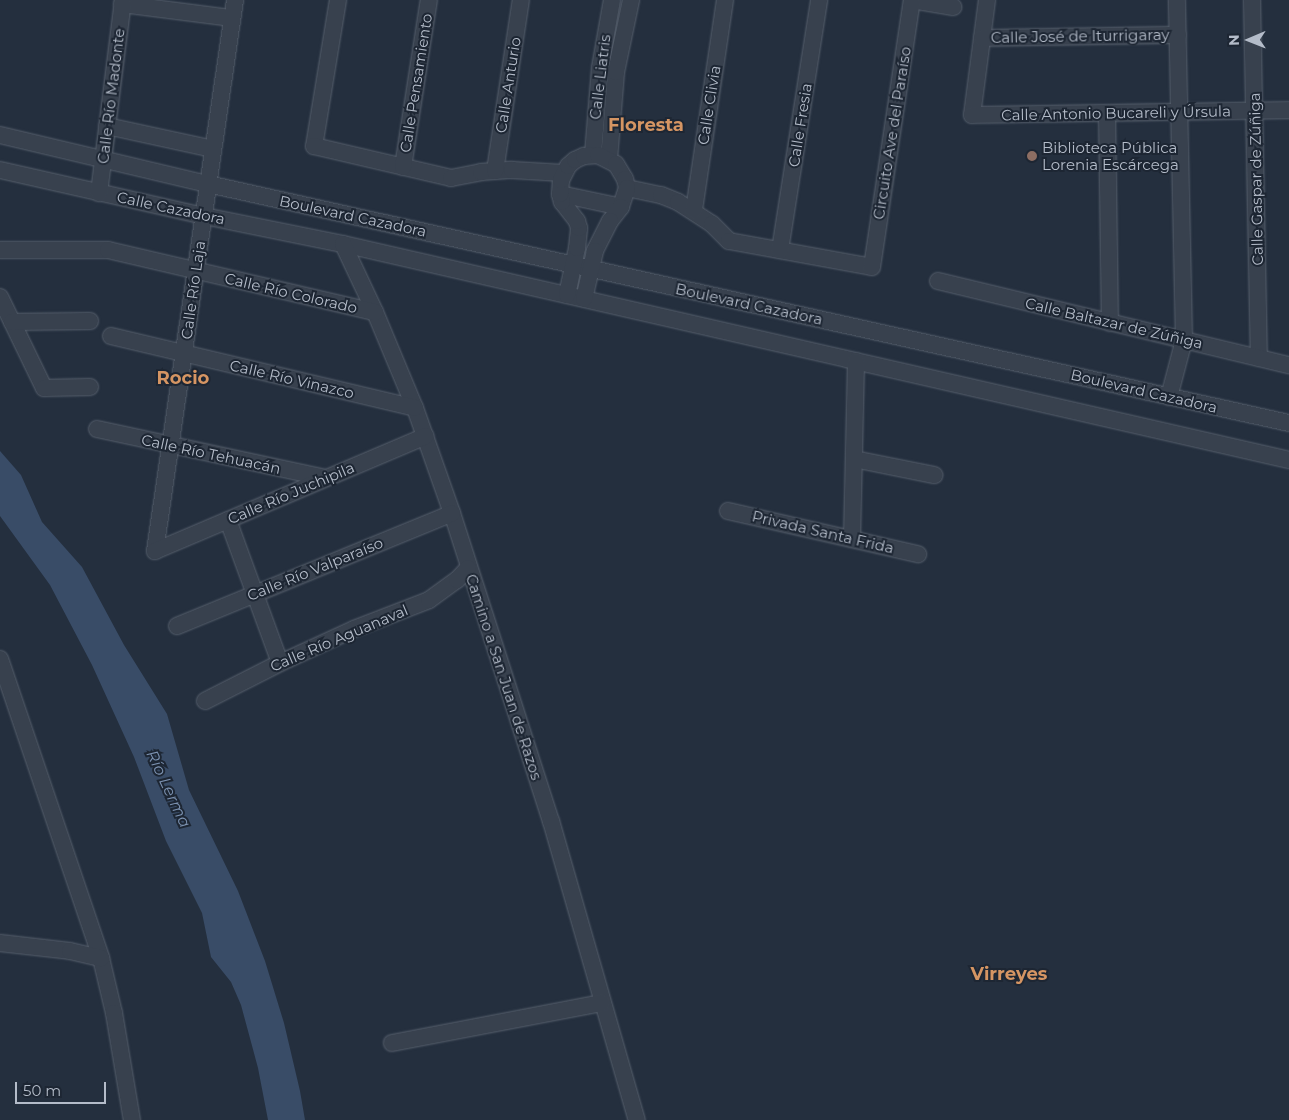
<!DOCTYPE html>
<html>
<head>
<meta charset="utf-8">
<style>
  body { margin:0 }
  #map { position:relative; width:1289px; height:1120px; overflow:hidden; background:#242f3e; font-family:Montserrat,sans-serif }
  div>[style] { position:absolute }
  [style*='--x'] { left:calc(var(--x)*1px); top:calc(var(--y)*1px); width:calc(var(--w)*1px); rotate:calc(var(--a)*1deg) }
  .water>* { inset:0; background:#394c67 }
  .roads { filter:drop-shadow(0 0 1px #565f6c) drop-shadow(0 0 1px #565f6c) }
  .minor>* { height:16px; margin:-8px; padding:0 8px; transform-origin:8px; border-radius:8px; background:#38414e }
  .dots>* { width:14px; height:14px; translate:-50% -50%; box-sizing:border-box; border:2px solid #1d2633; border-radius:50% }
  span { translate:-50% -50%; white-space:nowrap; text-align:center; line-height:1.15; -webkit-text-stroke:4px #1d2633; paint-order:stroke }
  .street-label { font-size:15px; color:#b4bcc9 }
  .poi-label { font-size:15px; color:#b4bcc9 }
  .left { translate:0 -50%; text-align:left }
  .water-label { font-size:16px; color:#7c92b1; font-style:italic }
  .quarter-label { font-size:18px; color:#d59563; font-weight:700 }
  .north { position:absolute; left:1224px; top:15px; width:50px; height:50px; -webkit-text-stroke:4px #1d2633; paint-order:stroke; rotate:269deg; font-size:14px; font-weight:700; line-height:20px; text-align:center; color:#b4bcc9 }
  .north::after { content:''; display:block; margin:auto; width:18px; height:22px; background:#b4bcc9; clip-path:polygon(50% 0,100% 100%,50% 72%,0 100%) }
  .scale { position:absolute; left:15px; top:1082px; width:91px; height:22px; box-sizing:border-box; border:2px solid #b4bcc9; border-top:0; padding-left:6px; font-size:15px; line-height:18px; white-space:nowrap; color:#b4bcc9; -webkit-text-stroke:4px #1d2633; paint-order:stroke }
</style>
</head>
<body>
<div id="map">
  <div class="water">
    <div style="clip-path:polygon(0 451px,21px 475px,42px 522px,82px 567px,124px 645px,167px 714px,189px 790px,238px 891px,265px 961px,284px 1023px,300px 1091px,305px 1120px,268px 1120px,258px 1068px,241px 1005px,231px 982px,211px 957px,202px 913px,166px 841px,134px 757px,92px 665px,50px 585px,0 516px)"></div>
  </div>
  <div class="roads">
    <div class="minor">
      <div style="--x:338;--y:0;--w:148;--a:99.3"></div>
      <div style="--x:314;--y:146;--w:141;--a:13.1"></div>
      <div style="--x:451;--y:178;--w:31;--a:-11"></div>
      <div style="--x:481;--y:172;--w:31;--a:-4"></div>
      <div style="--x:512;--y:170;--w:51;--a:3.4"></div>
      <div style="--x:912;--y:0;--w:42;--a:9.7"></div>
      <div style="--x:987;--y:0;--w:116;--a:97.4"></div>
      <div style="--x:972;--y:115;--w:317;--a:-0.9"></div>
      <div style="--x:1252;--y:0;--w:358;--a:88.9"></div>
      <div style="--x:122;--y:4;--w:111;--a:7.3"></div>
      <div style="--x:982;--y:38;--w:196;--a:-0.9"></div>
      <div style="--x:1107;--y:113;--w:210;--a:89.2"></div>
      <div style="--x:107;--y:126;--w:108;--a:12.2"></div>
      <div style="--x:0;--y:135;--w:214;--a:13.3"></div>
      <div style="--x:208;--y:184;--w:1107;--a:12.47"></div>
      <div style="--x:593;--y:155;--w:87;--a:-85.4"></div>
      <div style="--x:600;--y:68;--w:69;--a:-80"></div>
      <div style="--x:609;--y:159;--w:87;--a:-85.4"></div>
      <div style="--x:616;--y:72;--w:74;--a:-78.2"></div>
      <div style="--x:403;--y:167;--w:169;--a:-81.2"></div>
      <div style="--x:0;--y:170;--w:209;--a:12.7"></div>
      <div style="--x:204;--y:216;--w:142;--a:11.4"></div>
      <div style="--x:343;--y:244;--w:970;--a:12.86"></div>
      <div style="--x:495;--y:171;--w:173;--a:-81.4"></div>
      <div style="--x:627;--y:188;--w:35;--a:12"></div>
      <div style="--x:661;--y:195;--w:18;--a:22"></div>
      <div style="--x:678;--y:202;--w:40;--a:32.9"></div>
      <div style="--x:712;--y:224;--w:24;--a:45"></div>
      <div style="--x:729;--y:241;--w:145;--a:10.3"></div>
      <div style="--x:872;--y:267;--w:270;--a:-81.5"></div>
      <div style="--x:99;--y:193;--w:194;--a:-82.9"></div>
      <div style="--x:560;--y:194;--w:62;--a:12"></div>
      <div style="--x:694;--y:210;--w:212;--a:-81.6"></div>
      <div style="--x:343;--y:244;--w:75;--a:64.8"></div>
      <div style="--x:375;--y:312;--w:104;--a:67.4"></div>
      <div style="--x:415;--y:408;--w:111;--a:70.6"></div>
      <div style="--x:452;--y:513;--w:324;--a:72.2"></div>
      <div style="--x:551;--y:821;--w:311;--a:74"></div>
      <div style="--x:0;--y:250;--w:108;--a:0"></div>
      <div style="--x:108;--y:250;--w:274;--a:13.1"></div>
      <div style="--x:780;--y:250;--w:253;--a:-81.1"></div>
      <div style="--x:938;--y:281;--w:361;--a:13.5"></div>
      <div style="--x:567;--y:295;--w:48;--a:-78"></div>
      <div style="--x:577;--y:248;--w:20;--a:-84"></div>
      <div style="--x:579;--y:228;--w:7;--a:-106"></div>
      <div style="--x:577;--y:221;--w:24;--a:-128"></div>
      <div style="--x:562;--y:202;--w:8;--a:-104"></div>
      <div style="--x:560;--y:194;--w:14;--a:-86"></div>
      <div style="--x:561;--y:180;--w:16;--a:-63"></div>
      <div style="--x:568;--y:166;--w:9;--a:-41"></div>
      <div style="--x:575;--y:160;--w:10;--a:-24"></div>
      <div style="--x:584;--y:156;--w:14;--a:-4"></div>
      <div style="--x:598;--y:155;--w:20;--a:27"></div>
      <div style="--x:616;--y:164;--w:17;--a:59"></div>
      <div style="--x:625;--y:179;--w:9;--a:77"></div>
      <div style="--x:627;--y:188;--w:20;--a:108"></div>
      <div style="--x:621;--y:207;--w:18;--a:128"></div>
      <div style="--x:610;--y:221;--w:34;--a:117"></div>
      <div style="--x:595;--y:251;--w:49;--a:102.9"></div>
      <div style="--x:0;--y:297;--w:101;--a:64.2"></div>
      <div style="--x:44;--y:388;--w:46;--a:-1.2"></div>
      <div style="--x:12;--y:322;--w:78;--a:-0.7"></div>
      <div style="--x:111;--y:336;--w:312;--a:13.3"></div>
      <div style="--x:1169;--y:397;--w:59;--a:-75.3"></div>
      <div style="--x:1184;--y:340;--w:340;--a:-91.2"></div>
      <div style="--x:97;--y:429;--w:234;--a:12.1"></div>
      <div style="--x:854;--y:459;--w:82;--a:11.3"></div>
      <div style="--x:728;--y:511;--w:195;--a:12.8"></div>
      <div style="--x:228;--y:520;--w:152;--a:70"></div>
      <div style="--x:852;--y:539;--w:178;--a:-88.7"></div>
      <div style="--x:155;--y:551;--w:557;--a:-81.74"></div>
      <div style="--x:155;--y:551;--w:294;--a:-23"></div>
      <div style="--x:177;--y:626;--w:297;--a:-22.3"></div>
      <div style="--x:0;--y:659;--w:316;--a:71.3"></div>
      <div style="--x:101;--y:958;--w:57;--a:76.7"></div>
      <div style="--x:114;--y:1013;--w:109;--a:80.5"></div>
      <div style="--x:205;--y:701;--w:84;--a:-26.9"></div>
      <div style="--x:280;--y:663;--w:81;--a:-24.7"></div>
      <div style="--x:354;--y:629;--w:80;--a:-21.1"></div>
      <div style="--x:429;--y:600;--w:34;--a:-36"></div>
      <div style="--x:457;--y:580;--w:16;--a:-47"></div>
      <div style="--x:0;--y:943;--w:70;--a:6.5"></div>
      <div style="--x:70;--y:951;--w:32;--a:13"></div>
      <div style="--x:392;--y:1043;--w:214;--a:-10.8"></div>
    </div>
  </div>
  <div class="dots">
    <div style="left:1032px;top:156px;background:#8d6e63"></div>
  </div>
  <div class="street-label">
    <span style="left:1080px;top:36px;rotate:-1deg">Calle José de Iturrigaray</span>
    <span style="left:600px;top:77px;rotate:-83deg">Calle Liatris</span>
    <span style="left:416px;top:83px;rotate:-81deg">Calle Pensamiento</span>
    <span style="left:508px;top:85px;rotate:-81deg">Calle Anturio</span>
    <span style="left:111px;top:96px;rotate:-83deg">Calle Río Madonte</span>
    <span style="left:709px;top:105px;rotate:-81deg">Calle Clivia</span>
    <span style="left:1116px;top:113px;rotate:-1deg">Calle Antonio Bucareli y Úrsula</span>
    <span style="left:800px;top:125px;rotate:-81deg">Calle Fresia</span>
    <span style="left:892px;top:133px;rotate:-81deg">Circuito Ave del Paraíso</span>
    <span style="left:1256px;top:179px;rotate:-91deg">Calle Gaspar de Zúñiga</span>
    <span style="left:171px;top:208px;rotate:12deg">Calle Cazadora</span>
    <span style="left:353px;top:216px;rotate:12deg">Boulevard Cazadora</span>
    <span style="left:193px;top:290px;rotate:-82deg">Calle Río Laja</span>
    <span style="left:291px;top:293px;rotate:13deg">Calle Río Colorado</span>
    <span style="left:749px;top:304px;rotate:12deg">Boulevard Cazadora</span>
    <span style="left:1114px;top:323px;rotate:13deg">Calle Baltazar de Zúñiga</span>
    <span style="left:292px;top:379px;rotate:13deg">Calle Río Vinazco</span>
    <span style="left:1144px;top:391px;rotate:13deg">Boulevard Cazadora</span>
    <span style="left:211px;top:454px;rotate:12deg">Calle Río Tehuacán</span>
    <span style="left:291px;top:493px;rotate:-23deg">Calle Río Juchipila</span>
    <span style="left:823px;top:532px;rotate:13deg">Privada Santa Frida</span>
    <span style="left:315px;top:569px;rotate:-22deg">Calle Río Valparaíso</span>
    <span style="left:339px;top:638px;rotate:-23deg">Calle Río Aguanaval</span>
    <span style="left:504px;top:677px;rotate:72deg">Camino a San Juan de Razos</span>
  </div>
  <div class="poi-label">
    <span class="left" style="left:1042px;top:156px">Biblioteca Pública<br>Lorenia Escárcega</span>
  </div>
  <div class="water-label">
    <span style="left:168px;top:789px;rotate:65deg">Río Lerma</span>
  </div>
  <div class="quarter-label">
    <span style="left:646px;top:125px">Floresta</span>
    <span style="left:183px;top:378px">Rocio</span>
    <span style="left:1009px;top:974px">Virreyes</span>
  </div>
  <div class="north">N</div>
  <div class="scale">50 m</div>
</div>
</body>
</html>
